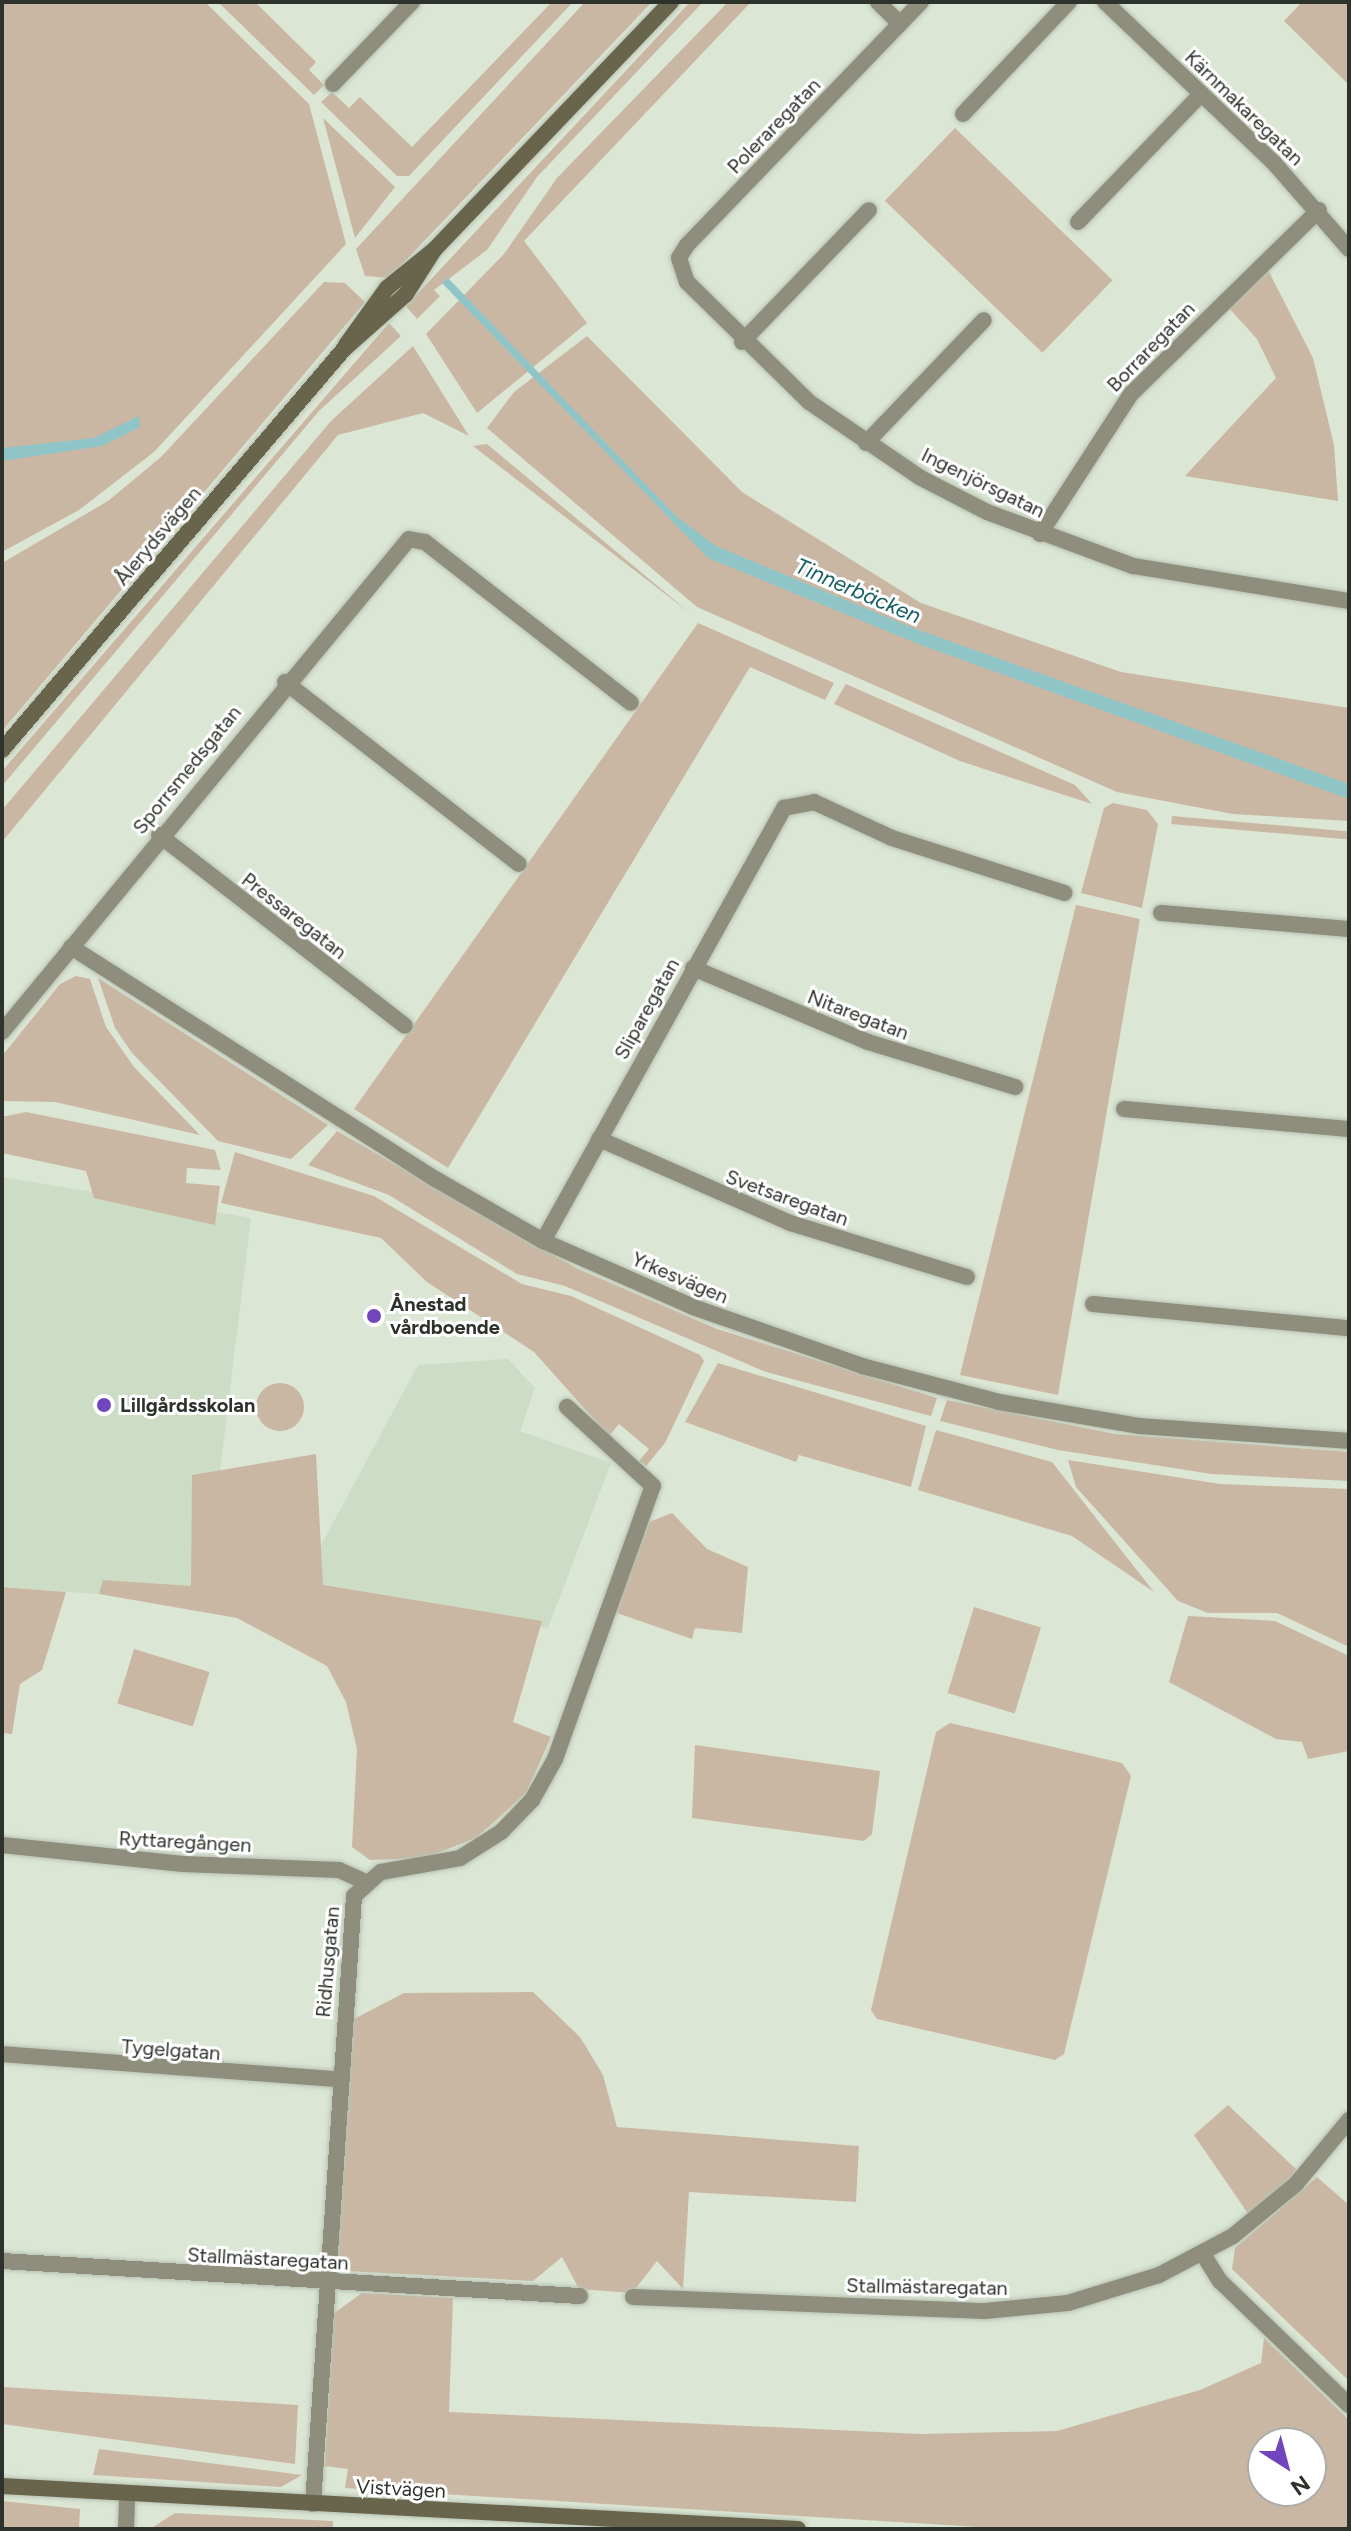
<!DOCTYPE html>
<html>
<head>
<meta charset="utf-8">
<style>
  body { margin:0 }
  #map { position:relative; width:1351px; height:2531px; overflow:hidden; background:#dbe6d5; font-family:Figtree,sans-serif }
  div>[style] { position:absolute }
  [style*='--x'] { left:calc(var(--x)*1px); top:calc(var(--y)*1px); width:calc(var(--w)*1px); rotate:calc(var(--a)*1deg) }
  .built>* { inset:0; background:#cddcc5 }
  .green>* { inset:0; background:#cab7a3; transform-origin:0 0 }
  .round { border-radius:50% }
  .water>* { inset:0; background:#8fc5c7 }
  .roads { filter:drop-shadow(0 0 2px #b8c2b3) drop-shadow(0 0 2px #b8c2b3) }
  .street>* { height:16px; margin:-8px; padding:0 8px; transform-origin:8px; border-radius:8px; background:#8f8d7c }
  .secondary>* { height:16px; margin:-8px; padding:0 8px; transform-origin:8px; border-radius:8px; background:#68654c }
  .dots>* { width:22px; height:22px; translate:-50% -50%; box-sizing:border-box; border:4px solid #fff; border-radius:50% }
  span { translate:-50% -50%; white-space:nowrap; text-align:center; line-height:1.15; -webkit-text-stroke:6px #fff; paint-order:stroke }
  .street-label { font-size:20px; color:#2e322c }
  .poi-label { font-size:20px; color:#2e322c; font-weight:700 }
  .left { translate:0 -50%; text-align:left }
  .water-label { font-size:22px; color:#176063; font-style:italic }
  .frame { position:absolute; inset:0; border:4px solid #2e322c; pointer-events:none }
  .north { position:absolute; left:1247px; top:2427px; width:80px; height:80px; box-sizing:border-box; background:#fff; border:2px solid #abadab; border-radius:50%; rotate:144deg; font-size:22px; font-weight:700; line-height:32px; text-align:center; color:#2e322c }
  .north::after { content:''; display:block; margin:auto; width:28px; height:36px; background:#7045bd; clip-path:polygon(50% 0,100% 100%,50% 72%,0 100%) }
</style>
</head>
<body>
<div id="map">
  <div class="built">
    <div style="clip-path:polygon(2px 1177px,251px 1218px,204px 1602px,2px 1587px)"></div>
    <div style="clip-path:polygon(508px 1359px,535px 1388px,520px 1431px,611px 1463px,548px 1628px,297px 1590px,418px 1365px)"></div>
  </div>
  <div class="green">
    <div style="clip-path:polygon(2px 2px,205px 2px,309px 104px,346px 244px,154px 452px,79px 510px,2px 552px)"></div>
    <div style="clip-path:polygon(218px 2px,255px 2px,316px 62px,309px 70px,324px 85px,314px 95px)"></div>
    <div style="clip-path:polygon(552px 2px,573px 2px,409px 176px,397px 176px,321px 102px,332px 92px,349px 108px,360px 97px,412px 147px)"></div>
    <div style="clip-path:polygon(585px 2px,652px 2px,389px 278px,365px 276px,356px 249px)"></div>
    <div style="clip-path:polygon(690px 2px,703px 2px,537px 177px,487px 250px,434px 290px,440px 296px,417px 319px,406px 306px)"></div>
    <div style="clip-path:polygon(728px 2px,751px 2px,524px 241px,587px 323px,477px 413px,426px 334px,504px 254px,557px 178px)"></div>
    <div style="clip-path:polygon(1302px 2px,1349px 2px,1349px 85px,1284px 21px)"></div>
    <div style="clip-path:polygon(323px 118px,395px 187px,355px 238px)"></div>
    <div style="left:955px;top:128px;width:219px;height:101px;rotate:44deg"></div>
    <div style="clip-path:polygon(1268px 270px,1313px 358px,1334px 445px,1338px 501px,1185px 476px,1276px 378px,1257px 339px,1228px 307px)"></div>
    <div style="clip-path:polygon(324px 282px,345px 283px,365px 302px,2px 731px,2px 563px,108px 501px,161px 457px)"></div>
    <div style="clip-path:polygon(389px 323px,401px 336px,319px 411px,2px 786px,2px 771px)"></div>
    <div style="clip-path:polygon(587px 336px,742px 492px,921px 603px,1121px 672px,1349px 708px,1349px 821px,1233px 814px,1117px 792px,697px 607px,487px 428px,514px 392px)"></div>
    <div style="clip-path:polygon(413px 346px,469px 436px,423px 413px,338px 435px,2px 842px,2px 810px,331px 421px)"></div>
    <div style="clip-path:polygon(487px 444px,690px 613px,473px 446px)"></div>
    <div style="clip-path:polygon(698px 623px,834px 683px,825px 700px,750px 667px,448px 1168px,354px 1109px)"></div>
    <div style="clip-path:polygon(846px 684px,1075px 785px,1092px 804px,960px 761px,834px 704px)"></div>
    <div style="clip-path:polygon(1113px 803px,1147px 810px,1158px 824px,1142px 908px,1081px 893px,1104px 808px)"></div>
    <div style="left:1172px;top:816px;width:178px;height:8px;rotate:5deg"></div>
    <div style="clip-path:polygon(1076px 905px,1140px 919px,1058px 1395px,960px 1375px)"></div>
    <div style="clip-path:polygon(76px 976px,90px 979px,106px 1027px,134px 1067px,200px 1135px,55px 1102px,2px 1101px,2px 1056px,60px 984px)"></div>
    <div style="clip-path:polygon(98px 978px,328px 1125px,291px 1159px,218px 1141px,132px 1053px,115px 1028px)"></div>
    <div style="clip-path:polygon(26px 1112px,215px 1150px,221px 1170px,187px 1168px,186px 1183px,220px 1186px,215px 1225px,94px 1198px,86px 1171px,2px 1153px,2px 1117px)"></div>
    <div style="clip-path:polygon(337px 1131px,576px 1268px,717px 1329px,937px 1398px,931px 1416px,766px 1372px,565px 1286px,517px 1274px,389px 1195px,308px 1165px)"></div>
    <div style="clip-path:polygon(235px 1152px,374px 1196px,522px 1284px,571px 1296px,700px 1355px,704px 1361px,665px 1443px,646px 1466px,639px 1461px,649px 1449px,619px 1424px,609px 1436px,534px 1352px,427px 1282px,381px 1238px,221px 1203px)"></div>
    <div style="clip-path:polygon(718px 1363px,926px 1426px,911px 1487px,799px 1455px,796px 1462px,685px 1422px)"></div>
    <div class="round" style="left:256px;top:1383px;width:48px;height:48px"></div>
    <div style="clip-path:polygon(947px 1400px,1115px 1434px,1349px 1452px,1349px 1481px,1212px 1474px,1058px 1450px,940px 1421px)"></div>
    <div style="clip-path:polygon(936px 1430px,1052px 1462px,1154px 1592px,1072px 1536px,918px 1490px)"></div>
    <div style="clip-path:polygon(316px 1454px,323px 1585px,542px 1621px,513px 1722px,551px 1737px,526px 1793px,476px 1838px,424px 1858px,370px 1860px,352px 1847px,357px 1749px,346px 1702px,327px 1666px,237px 1618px,99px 1594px,103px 1580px,191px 1586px,192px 1475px)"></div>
    <div style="clip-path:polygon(1068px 1460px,1220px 1484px,1349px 1489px,1349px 1647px,1277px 1613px,1208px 1613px,1178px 1601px,1076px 1487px)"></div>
    <div style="clip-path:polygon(672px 1513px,707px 1549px,748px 1567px,742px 1633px,695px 1628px,692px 1639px,614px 1612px,649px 1522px)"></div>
    <div style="clip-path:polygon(2px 1587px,66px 1592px,42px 1670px,20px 1684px,12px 1734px,2px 1733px)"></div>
    <div style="left:974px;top:1607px;width:70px;height:90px;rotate:17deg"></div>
    <div style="clip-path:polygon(1188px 1616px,1275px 1621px,1349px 1656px,1349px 1751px,1308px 1759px,1302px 1742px,1276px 1739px,1169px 1682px)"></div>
    <div style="left:134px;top:1649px;width:79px;height:57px;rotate:17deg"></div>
    <div style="clip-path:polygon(950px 1723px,1122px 1763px,1131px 1776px,1064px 2054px,1055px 2060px,877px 2019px,871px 2010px,936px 1732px)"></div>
    <div style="clip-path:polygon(695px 1745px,880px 1771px,872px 1834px,864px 1841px,692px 1818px)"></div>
    <div style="clip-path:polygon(533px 1992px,580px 2037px,603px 2075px,617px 2127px,859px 2146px,856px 2202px,689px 2192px,683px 2289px,657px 2261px,632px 2293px,579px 2289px,562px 2257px,533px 2281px,347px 2271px,335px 2255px,352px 2020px,404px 1993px)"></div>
    <div style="clip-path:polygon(1228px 2105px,1298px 2171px,1249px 2215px,1194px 2135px)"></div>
    <div style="clip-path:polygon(1317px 2177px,1349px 2205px,1349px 2381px,1232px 2269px,1235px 2248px)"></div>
    <div style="clip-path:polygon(evenodd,362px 2293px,453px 2298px,449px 2412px,921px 2434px,1057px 2431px,1200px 2390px,1261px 2363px,1264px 2338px,1349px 2420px,1349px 2529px,1011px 2529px,345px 2488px,348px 2469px,325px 2466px,333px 2314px,362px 2293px,1263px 2443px,1311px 2443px,1311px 2491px,1263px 2491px,1263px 2443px)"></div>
    <div style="clip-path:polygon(2px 2387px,298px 2405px,295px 2464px,2px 2424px)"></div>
    <div style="clip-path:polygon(99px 2449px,302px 2475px,281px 2487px,93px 2475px)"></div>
    <div style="clip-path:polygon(2px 2501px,80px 2509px,79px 2529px,2px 2529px)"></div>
    <div style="clip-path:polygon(175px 2513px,333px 2521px,333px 2529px,150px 2529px)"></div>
  </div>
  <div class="water">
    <div style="clip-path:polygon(448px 278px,676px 516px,716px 546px,913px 628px,1349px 784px,1349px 799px,921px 645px,708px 558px,442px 283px)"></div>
    <div style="clip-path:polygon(139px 416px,140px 427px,102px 446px,2px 461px,2px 448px,94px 438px)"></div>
  </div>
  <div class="roads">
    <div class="street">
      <div style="--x:878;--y:2;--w:31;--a:45"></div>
      <div style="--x:921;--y:2;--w:337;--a:133.9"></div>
      <div style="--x:687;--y:245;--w:15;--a:122"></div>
      <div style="--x:679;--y:258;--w:25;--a:72"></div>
      <div style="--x:687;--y:282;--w:171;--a:44.5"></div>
      <div style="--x:809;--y:402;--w:135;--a:34.2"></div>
      <div style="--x:921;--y:478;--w:74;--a:27.3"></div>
      <div style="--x:987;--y:512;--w:156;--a:20.3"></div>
      <div style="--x:1133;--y:566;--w:219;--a:9.2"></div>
      <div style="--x:1105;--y:2;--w:233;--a:43.6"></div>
      <div style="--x:1274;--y:163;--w:114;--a:48.9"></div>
      <div style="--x:333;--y:84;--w:114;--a:-46.1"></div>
      <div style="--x:963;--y:114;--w:154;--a:-46.6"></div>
      <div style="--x:1078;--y:222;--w:178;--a:-46.1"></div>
      <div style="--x:742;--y:342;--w:183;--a:-46.1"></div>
      <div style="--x:866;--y:443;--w:170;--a:-46.2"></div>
      <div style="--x:1040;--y:534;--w:167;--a:-57"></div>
      <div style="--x:1131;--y:394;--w:263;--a:-44.4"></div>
      <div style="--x:285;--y:682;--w:296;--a:37.9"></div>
      <div style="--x:159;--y:835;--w:311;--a:37.8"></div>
      <div style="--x:1161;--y:913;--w:189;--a:4.9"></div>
      <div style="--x:71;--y:947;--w:434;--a:32.5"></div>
      <div style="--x:437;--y:1180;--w:122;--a:29.9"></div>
      <div style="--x:543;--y:1241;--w:164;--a:23.7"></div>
      <div style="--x:693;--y:1307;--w:179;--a:19.2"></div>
      <div style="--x:862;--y:1366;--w:142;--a:14.7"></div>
      <div style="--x:999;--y:1402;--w:143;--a:9.7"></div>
      <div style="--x:1140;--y:1426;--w:210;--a:4.1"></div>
      <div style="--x:693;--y:968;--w:190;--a:22.9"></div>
      <div style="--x:868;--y:1042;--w:154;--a:17"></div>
      <div style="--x:2;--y:1032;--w:639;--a:-50.46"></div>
      <div style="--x:409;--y:539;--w:16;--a:11"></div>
      <div style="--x:425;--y:542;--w:261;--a:38"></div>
      <div style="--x:1124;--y:1109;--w:226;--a:5.1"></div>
      <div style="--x:599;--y:1139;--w:209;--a:23.7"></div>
      <div style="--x:790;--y:1223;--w:185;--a:17"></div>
      <div style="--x:543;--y:1241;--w:496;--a:-60.9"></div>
      <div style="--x:784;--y:808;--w:31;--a:-11"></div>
      <div style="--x:814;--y:802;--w:86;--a:24.8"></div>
      <div style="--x:892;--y:838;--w:181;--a:17.7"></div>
      <div style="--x:1093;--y:1304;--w:257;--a:5.4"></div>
      <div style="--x:2;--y:1845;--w:182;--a:6"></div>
      <div style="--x:183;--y:1864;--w:156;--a:2.2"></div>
      <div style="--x:339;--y:1870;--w:27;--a:24"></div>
      <div style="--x:2;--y:2054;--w:337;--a:4.3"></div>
      <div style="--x:1203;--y:2254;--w:32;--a:58"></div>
      <div style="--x:1220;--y:2281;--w:179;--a:43.9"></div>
      <div style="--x:2;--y:2261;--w:579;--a:3.47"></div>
      <div style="--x:633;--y:2297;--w:352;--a:2.3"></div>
      <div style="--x:985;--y:2311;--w:83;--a:-5.5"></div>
      <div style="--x:1068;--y:2303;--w:95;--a:-17.1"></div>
      <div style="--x:1159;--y:2275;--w:84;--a:-27.8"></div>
      <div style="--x:1233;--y:2236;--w:82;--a:-39.5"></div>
      <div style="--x:1296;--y:2184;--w:83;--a:-50.4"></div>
      <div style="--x:313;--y:2504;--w:609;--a:-86.14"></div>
      <div style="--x:354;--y:1896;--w:36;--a:-42"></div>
      <div style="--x:381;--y:1872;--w:80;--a:-10"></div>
      <div style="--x:460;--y:1858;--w:49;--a:-32.4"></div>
      <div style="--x:501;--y:1832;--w:45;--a:-45.9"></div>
      <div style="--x:532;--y:1800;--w:47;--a:-60.7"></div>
      <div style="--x:555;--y:1759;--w:290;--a:-70.3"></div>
      <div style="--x:653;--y:1486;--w:117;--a:-137.4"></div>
      <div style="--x:126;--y:2529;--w:34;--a:-88"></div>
    </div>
    <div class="secondary">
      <div style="--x:346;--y:345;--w:70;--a:-54.3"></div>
      <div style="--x:387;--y:288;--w:60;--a:-39"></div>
      <div style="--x:434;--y:250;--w:343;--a:-46.3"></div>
      <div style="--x:2;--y:750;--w:527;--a:-49.54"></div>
      <div style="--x:344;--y:349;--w:83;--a:-41.6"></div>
      <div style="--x:406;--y:294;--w:52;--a:-57.5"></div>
      <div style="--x:2;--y:2486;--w:797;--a:3.09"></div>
    </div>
  </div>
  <div class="dots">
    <div style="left:374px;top:1316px;background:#7045bd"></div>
    <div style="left:104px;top:1405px;background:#7045bd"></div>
  </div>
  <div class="street-label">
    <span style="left:1244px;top:108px;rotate:44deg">Kärnmakaregatan</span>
    <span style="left:774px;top:126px;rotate:-46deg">Poleraregatan</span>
    <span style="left:1151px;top:347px;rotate:-46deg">Borraregatan</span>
    <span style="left:983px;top:483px;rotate:26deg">Ingenjörsgatan</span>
    <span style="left:158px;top:536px;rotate:-50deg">Ålerydsvägen</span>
    <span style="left:187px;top:770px;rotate:-51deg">Sporrsmedsgatan</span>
    <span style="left:294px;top:916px;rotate:38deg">Pressaregatan</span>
    <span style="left:647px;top:1009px;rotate:-61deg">Sliparegatan</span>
    <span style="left:858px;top:1015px;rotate:21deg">Nitaregatan</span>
    <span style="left:787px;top:1198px;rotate:20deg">Svetsaregatan</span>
    <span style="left:680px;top:1278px;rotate:23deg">Yrkesvägen</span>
    <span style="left:185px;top:1842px;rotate:3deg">Ryttaregången</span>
    <span style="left:328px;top:1962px;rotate:-85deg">Ridhusgatan</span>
    <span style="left:171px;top:2050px;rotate:4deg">Tygelgatan</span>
    <span style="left:268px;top:2259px;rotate:3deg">Stallmästaregatan</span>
    <span style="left:927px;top:2287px;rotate:1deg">Stallmästaregatan</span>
    <span style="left:401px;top:2489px;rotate:3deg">Vistvägen</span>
  </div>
  <div class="poi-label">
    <span class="left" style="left:390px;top:1316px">Ånestad<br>vårdboende</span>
    <span class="left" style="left:120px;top:1405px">Lillgårdsskolan</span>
  </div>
  <div class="water-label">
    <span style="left:858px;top:591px;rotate:23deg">Tinnerbäcken</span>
  </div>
  <div class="frame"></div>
  <div class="north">N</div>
</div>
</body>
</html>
